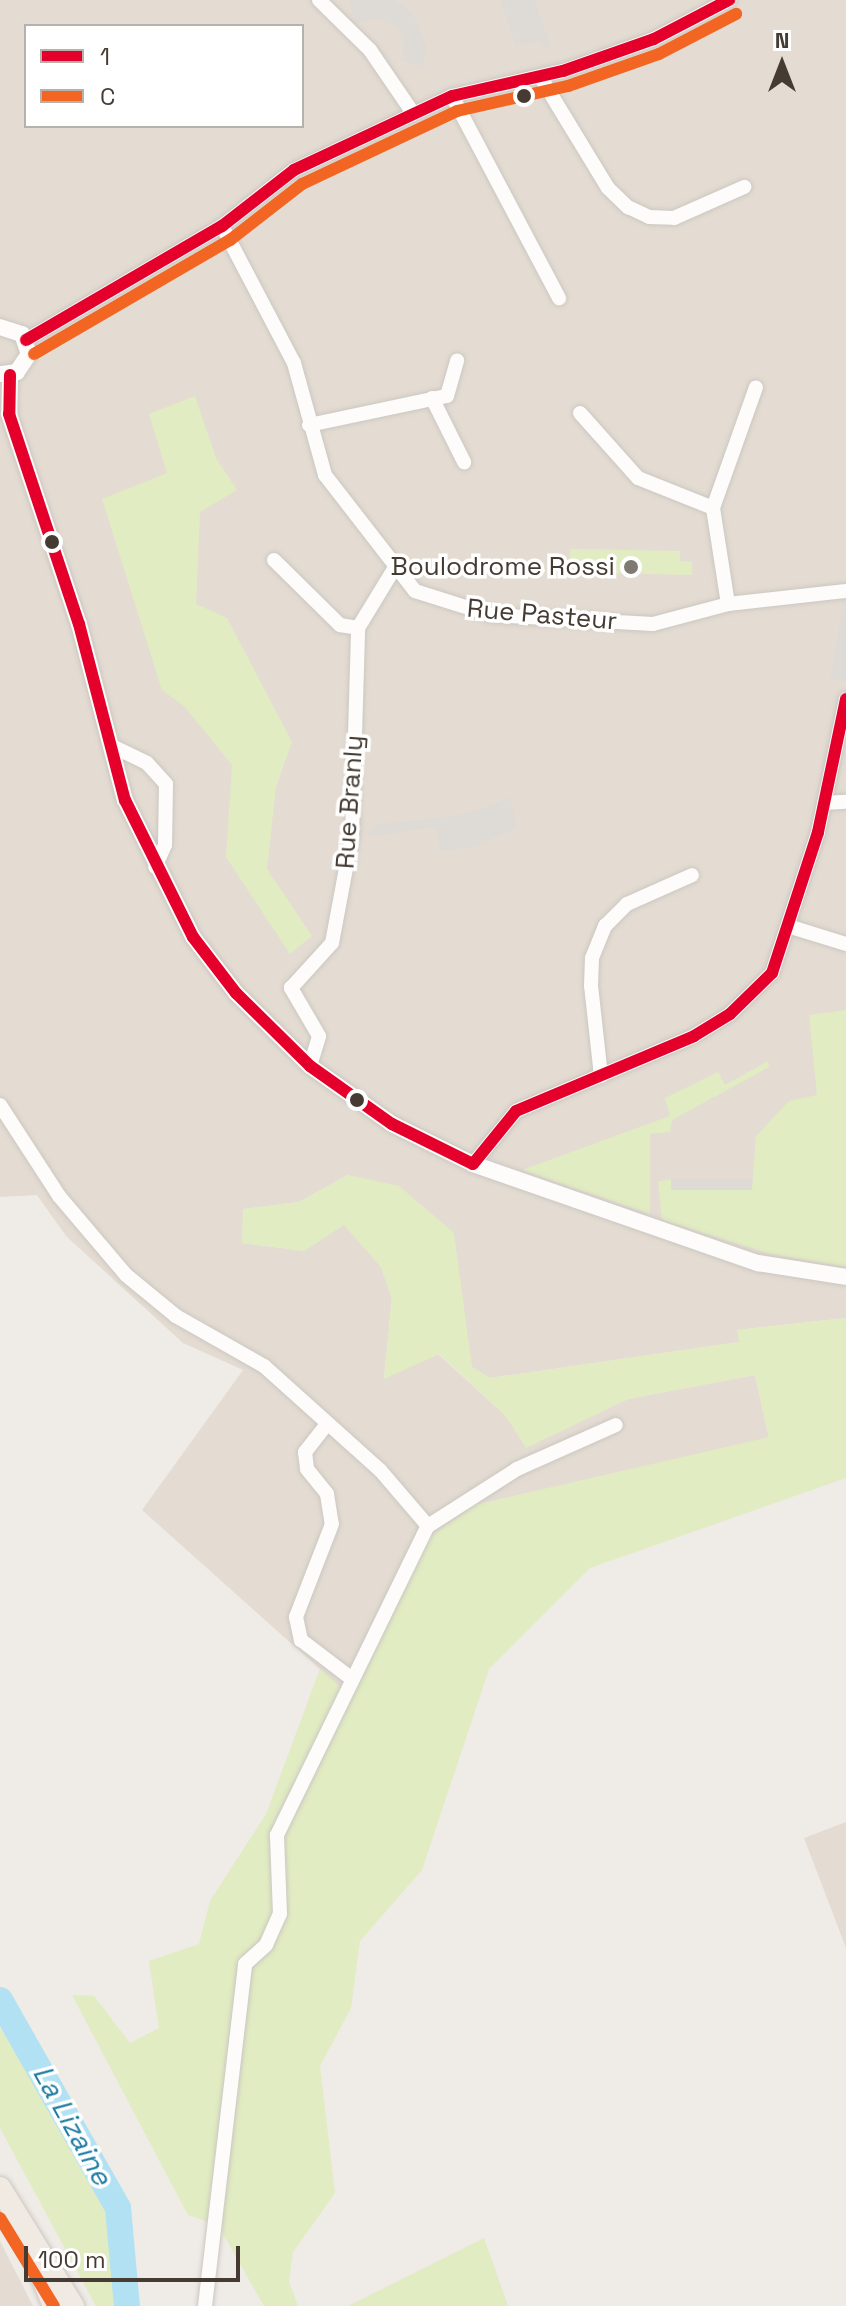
<!DOCTYPE html>
<html>
<head>
<meta charset="utf-8">
<style>
  body { margin:0 }
  #map { position:relative; width:846px; height:2306px; overflow:hidden; background:#efebe6; font-family:"Space Grotesk",sans-serif }
  div>[style] { position:absolute }
  [style*='--x'] { left:calc(var(--x)*1px); top:calc(var(--y)*1px); width:calc(var(--w)*1px); rotate:calc(var(--a)*1deg) }
  .residential>* { inset:0; background:#e4dcd2 }
  .green>* { inset:0; background:#e1ecc2 }
  .parking>* { inset:0; background:#dedad6; transform-origin:0 0 }
  .river>* { height:26px; margin:-13px; padding:0 13px; transform-origin:13px; border-radius:13px; background:#b1e1f3 }
  .roads { filter:drop-shadow(0 0 2px #cbc7c2) drop-shadow(0 0 2px #cbc7c2) }
  .minor>* { height:14px; margin:-7px; padding:0 7px; transform-origin:7px; border-radius:7px; background:#fdfcfb }
  .tertiary>* { height:16px; margin:-8px; padding:0 8px; transform-origin:8px; border-radius:8px; background:#fdfcfb }
  .primary>* { height:22px; margin:-11px; padding:0 11px; transform-origin:11px; border-radius:11px; background:#f0eae2 }
  .bus-1>* { height:12px; margin:-6px; padding:0 6px; transform-origin:6px; border-radius:6px; background:#e4002b }
  .bus-2>* { height:12px; margin:-6px; padding:0 6px; transform-origin:6px; border-radius:6px; background:#f26522 }
  .dots>* { width:22px; height:22px; translate:-50% -50%; box-sizing:border-box; border:4px solid #fff; border-radius:50% }
  span { translate:-50% -50%; white-space:nowrap; text-align:center; line-height:1.15; -webkit-text-stroke:7px #fff; paint-order:stroke }
  .poi-label { font-size:26px; color:#453b32 }
  .right { translate:-100% -50%; text-align:right }
  .street-label { font-size:26px; color:#453b32 }
  .water-label { font-size:28px; color:#1e7ca2; font-style:italic }
  .legend { position:absolute; left:24px; top:24px; width:280px; height:104px; box-sizing:border-box; background:#fff; border:2px solid #b5b1ad; margin:0; padding:10px 14px; list-style:none; font-size:24px; color:#453b32 }
  .legend li { display:flex; align-items:center; gap:16px; height:40px }
  .legend b { width:40px; border:2px solid #b5b1ad }
  .north { position:absolute; left:742px; top:24px; width:80px; height:80px; -webkit-text-stroke:6px #fff; paint-order:stroke; rotate:0deg; font-size:22px; font-weight:700; line-height:32px; text-align:center; color:#453b32 }
  .north::after { content:''; display:block; margin:auto; width:28px; height:36px; background:#453b32; clip-path:polygon(50% 0,100% 100%,50% 72%,0 100%) }
  .scale { position:absolute; left:24px; top:2246px; width:216px; height:36px; box-sizing:border-box; border:4px solid #453b32; border-top:0; padding-left:10px; font-size:24px; line-height:28px; white-space:nowrap; color:#453b32; -webkit-text-stroke:6px #fff; paint-order:stroke }
</style>
</head>
<body>
<div id="map">
  <div class="residential">
    <div style="clip-path:polygon(evenodd,0 0,846px 0,846px 1318px,738px 1330px,739px 1342px,490px 1378px,472px 1367px,466px 1335px,348px 1175px,299px 1202px,244px 1209px,242px 1243px,304px 1251px,344px 1224px,381px 1267px,392px 1298px,384px 1378px,438px 1354px,506px 1416px,526px 1447px,628px 1399px,755px 1375px,769px 1438px,475px 1505px,350px 1696px,142px 1510px,243px 1370px,183px 1343px,66px 1236px,37px 1195px,0 1197px,0 0,26px 26px,302px 26px,302px 126px,26px 126px,26px 26px)"></div>
    <div style="clip-path:polygon(846px 1822px,846px 1948px,804px 1838px)"></div>
    <div style="clip-path:polygon(0 2241px,33px 2306px,0 2306px)"></div>
  </div>
  <div class="green">
    <div style="clip-path:polygon(195px 396px,216px 458px,237px 490px,200px 512px,196px 604px,227px 618px,292px 742px,276px 787px,267px 869px,312px 936px,290px 954px,226px 857px,232px 765px,184px 706px,162px 690px,102px 499px,167px 473px,149px 414px)"></div>
    <div style="clip-path:polygon(570px 549px,680px 551px,680px 561px,692px 562px,692px 575px,569px 572px)"></div>
    <div style="clip-path:polygon(846px 1010px,846px 1267px,771px 1254px,662px 1220px,658px 1182px,671px 1179px,673px 1190px,752px 1190px,756px 1136px,789px 1101px,817px 1095px,809px 1015px)"></div>
    <div style="clip-path:polygon(768px 1061px,769px 1067px,672px 1120px,670px 1132px,650px 1134px,650px 1214px,522px 1170px,670px 1116px,665px 1098px,718px 1072px,725px 1085px)"></div>
    <div style="clip-path:polygon(348px 1175px,399px 1186px,454px 1233px,472px 1367px,490px 1378px,739px 1342px,737px 1330px,846px 1318px,846px 1478px,590px 1568px,489px 1669px,422px 1870px,360px 1941px,351px 2008px,320px 2066px,335px 2193px,293px 2252px,289px 2282px,298px 2306px,264px 2306px,218px 2225px,188px 2215px,72px 1995px,94px 1996px,130px 2043px,159px 2028px,149px 1961px,199px 1944px,210px 1901px,266px 1814px,320px 1669px,349px 1695px,425px 1540px,475px 1505px,769px 1437px,755px 1375px,628px 1399px,526px 1448px,506px 1416px,439px 1354px,384px 1379px,392px 1298px,381px 1267px,344px 1225px,304px 1251px,242px 1243px,243px 1209px,299px 1202px)"></div>
    <div style="clip-path:polygon(0 2027px,100px 2193px,113px 2234px,119px 2306px,96px 2306px,0 2128px)"></div>
    <div style="clip-path:polygon(484px 2238px,508px 2306px,347px 2306px,348px 2306px)"></div>
  </div>
  <div class="parking">
    <div style="clip-path:polygon(349px 0,395px 0,413px 13px,427px 47px,422px 68px,401px 60px,404px 45px,398px 28px,378px 19px,356px 23px)"></div>
    <div style="clip-path:polygon(500px 0,535px 0,551px 47px,542px 50px,539px 41px,516px 47px)"></div>
    <div style="clip-path:polygon(844px 594px,846px 594px,846px 681px,830px 680px)"></div>
    <div style="clip-path:polygon(510px 798px,518px 828px,474px 847px,440px 851px,436px 827px,367px 837px,373px 825px,466px 814px)"></div>
    <div style="left:671px;top:1179px;width:81px;height:11px"></div>
  </div>
  <div class="river">
    <div style="--x:0;--y:2000;--w:239;--a:60.4"></div>
    <div style="--x:118;--y:2208;--w:98;--a:84.8"></div>
  </div>
  <div class="roads">
    <div class="minor">
      <div style="--x:319;--y:0;--w:71;--a:44.4"></div>
      <div style="--x:370;--y:50;--w:76;--a:55.7"></div>
      <div style="--x:541;--y:78;--w:129;--a:58.7"></div>
      <div style="--x:608;--y:188;--w:28;--a:44"></div>
      <div style="--x:628;--y:207;--w:23;--a:25"></div>
      <div style="--x:649;--y:217;--w:25;--a:2"></div>
      <div style="--x:674;--y:218;--w:77;--a:-23.9"></div>
      <div style="--x:452;--y:96;--w:229;--a:62.1"></div>
      <div style="--x:222;--y:226;--w:155;--a:62.3"></div>
      <div style="--x:294;--y:363;--w:116;--a:74.5"></div>
      <div style="--x:325;--y:475;--w:147;--a:52.2"></div>
      <div style="--x:415;--y:591;--w:80;--a:17.5"></div>
      <div style="--x:491;--y:615;--w:162;--a:3.2"></div>
      <div style="--x:653;--y:624;--w:78;--a:-14.9"></div>
      <div style="--x:728;--y:604;--w:119;--a:-6.3"></div>
      <div style="--x:26;--y:340;--w:227;--a:-30.2"></div>
      <div style="--x:222;--y:226;--w:91;--a:-37.9"></div>
      <div style="--x:294;--y:170;--w:174;--a:-25.1"></div>
      <div style="--x:452;--y:96;--w:114;--a:-12.7"></div>
      <div style="--x:563;--y:71;--w:96;--a:-19.4"></div>
      <div style="--x:654;--y:39;--w:85;--a:-27.5"></div>
      <div style="--x:432;--y:398;--w:72;--a:63.4"></div>
      <div style="--x:580;--y:413;--w:87;--a:48.3"></div>
      <div style="--x:638;--y:478;--w:81;--a:21.8"></div>
      <div style="--x:309;--y:425;--w:141;--a:-11.9"></div>
      <div style="--x:447;--y:396;--w:37;--a:-74"></div>
      <div style="--x:274;--y:560;--w:93;--a:44.6"></div>
      <div style="--x:340;--y:625;--w:18;--a:9"></div>
      <div style="--x:728;--y:604;--w:97;--a:-98.9"></div>
      <div style="--x:713;--y:508;--w:128;--a:-70.4"></div>
      <div style="--x:110;--y:745;--w:41;--a:25.9"></div>
      <div style="--x:147;--y:763;--w:28;--a:48"></div>
      <div style="--x:166;--y:784;--w:61;--a:90.9"></div>
      <div style="--x:165;--y:845;--w:24;--a:114"></div>
      <div style="--x:824;--y:803;--w:22;--a:-3"></div>
      <div style="--x:791;--y:927;--w:58;--a:17.2"></div>
      <div style="--x:310;--y:1066;--w:31;--a:-73"></div>
      <div style="--x:319;--y:1036;--w:56;--a:-120.3"></div>
      <div style="--x:291;--y:988;--w:61;--a:-47.7"></div>
      <div style="--x:332;--y:943;--w:109;--a:-79.4"></div>
      <div style="--x:352;--y:836;--w:208;--a:-88.3"></div>
      <div style="--x:358;--y:628;--w:69;--a:-58.6"></div>
      <div style="--x:601;--y:1076;--w:91;--a:-96.3"></div>
      <div style="--x:591;--y:986;--w:28;--a:-88"></div>
      <div style="--x:592;--y:958;--w:35;--a:-68"></div>
      <div style="--x:605;--y:926;--w:31;--a:-45"></div>
      <div style="--x:627;--y:904;--w:71;--a:-24"></div>
      <div style="--x:0;--y:1105;--w:108;--a:57"></div>
      <div style="--x:59;--y:1196;--w:104;--a:49.7"></div>
      <div style="--x:126;--y:1275;--w:65;--a:39.4"></div>
      <div style="--x:176;--y:1316;--w:101;--a:29.6"></div>
      <div style="--x:264;--y:1366;--w:156;--a:41.9"></div>
      <div style="--x:380;--y:1470;--w:74;--a:49.4"></div>
      <div style="--x:473;--y:1164;--w:68;--a:-50.9"></div>
      <div style="--x:516;--y:1111;--w:193;--a:-22.8"></div>
      <div style="--x:694;--y:1036;--w:42;--a:-31.4"></div>
      <div style="--x:730;--y:1014;--w:59;--a:-44.3"></div>
      <div style="--x:772;--y:973;--w:148;--a:-71.9"></div>
      <div style="--x:818;--y:832;--w:136;--a:-78.1"></div>
      <div style="--x:327;--y:1424;--w:36;--a:128"></div>
      <div style="--x:305;--y:1452;--w:17;--a:83"></div>
      <div style="--x:307;--y:1469;--w:32;--a:51"></div>
      <div style="--x:327;--y:1494;--w:30;--a:81"></div>
      <div style="--x:332;--y:1524;--w:100;--a:111.2"></div>
      <div style="--x:296;--y:1617;--w:24;--a:78"></div>
      <div style="--x:301;--y:1640;--w:64;--a:37.4"></div>
      <div style="--x:205;--y:2306;--w:344;--a:-83.3"></div>
      <div style="--x:245;--y:1964;--w:28;--a:-42"></div>
      <div style="--x:266;--y:1945;--w:34;--a:-66"></div>
      <div style="--x:280;--y:1914;--w:79;--a:-92.2"></div>
      <div style="--x:277;--y:1835;--w:344;--a:-64"></div>
      <div style="--x:428;--y:1526;--w:106;--a:-32.6"></div>
      <div style="--x:517;--y:1469;--w:108;--a:-24"></div>
    </div>
    <div class="tertiary">
      <div style="--x:0;--y:327;--w:23;--a:18"></div>
      <div style="--x:22;--y:334;--w:21;--a:71"></div>
      <div style="--x:29;--y:354;--w:22;--a:124"></div>
      <div style="--x:17;--y:372;--w:17;--a:173"></div>
      <div style="--x:10;--y:375;--w:39;--a:91"></div>
      <div style="--x:9;--y:414;--w:221;--a:71.6"></div>
      <div style="--x:79;--y:624;--w:182;--a:75.4"></div>
      <div style="--x:125;--y:800;--w:153;--a:63.6"></div>
      <div style="--x:193;--y:937;--w:71;--a:52.5"></div>
      <div style="--x:236;--y:993;--w:104;--a:44.6"></div>
      <div style="--x:310;--y:1066;--w:100;--a:35.3"></div>
      <div style="--x:392;--y:1124;--w:90;--a:26.3"></div>
      <div style="--x:473;--y:1164;--w:302;--a:19.2"></div>
      <div style="--x:758;--y:1263;--w:89;--a:9"></div>
    </div>
    <div class="primary">
      <div style="--x:0;--y:2188;--w:139;--a:58.3"></div>
      <div style="--x:39;--y:2269;--w:40;--a:68"></div>
    </div>
  </div>
  <div class="bus-1">
    <div style="--x:26;--y:340;--w:227;--a:-30.2"></div>
    <div style="--x:222;--y:226;--w:91;--a:-37.9"></div>
    <div style="--x:294;--y:170;--w:174;--a:-25.1"></div>
    <div style="--x:452;--y:96;--w:114;--a:-12.7"></div>
    <div style="--x:563;--y:71;--w:96;--a:-19.4"></div>
    <div style="--x:654;--y:39;--w:85;--a:-27.5"></div>
    <div style="--x:10;--y:375;--w:39;--a:91"></div>
    <div style="--x:9;--y:414;--w:221;--a:71.6"></div>
    <div style="--x:79;--y:624;--w:182;--a:75.4"></div>
    <div style="--x:125;--y:800;--w:153;--a:63.6"></div>
    <div style="--x:193;--y:937;--w:71;--a:52.5"></div>
    <div style="--x:236;--y:993;--w:104;--a:44.6"></div>
    <div style="--x:310;--y:1066;--w:100;--a:35.3"></div>
    <div style="--x:392;--y:1124;--w:90;--a:26.3"></div>
    <div style="--x:473;--y:1164;--w:68;--a:-50.9"></div>
    <div style="--x:516;--y:1111;--w:193;--a:-22.8"></div>
    <div style="--x:694;--y:1036;--w:42;--a:-31.4"></div>
    <div style="--x:730;--y:1014;--w:59;--a:-44.3"></div>
    <div style="--x:772;--y:973;--w:148;--a:-71.9"></div>
    <div style="--x:818;--y:832;--w:136;--a:-78.1"></div>
  </div>
  <div class="bus-2">
    <div style="--x:34;--y:354;--w:227;--a:-30.2"></div>
    <div style="--x:230;--y:240;--w:91;--a:-37.9"></div>
    <div style="--x:302;--y:184;--w:171;--a:-25.2"></div>
    <div style="--x:457;--y:111;--w:114;--a:-12.7"></div>
    <div style="--x:568;--y:86;--w:96;--a:-19.4"></div>
    <div style="--x:659;--y:54;--w:87;--a:-27.5"></div>
    <div style="--x:0;--y:2218;--w:103;--a:58.5"></div>
  </div>
  <div class="dots">
    <div style="left:524px;top:96px;background:#453b32"></div>
    <div style="left:52px;top:542px;background:#453b32"></div>
    <div style="left:631px;top:567px;background:#807971"></div>
    <div style="left:357px;top:1100px;background:#453b32"></div>
  </div>
  <div class="poi-label">
    <span class="right" style="left:615px;top:567px">Boulodrome Rossi</span>
  </div>
  <div class="street-label">
    <span style="left:542px;top:615px;rotate:5deg">Rue Pasteur</span>
    <span style="left:350px;top:802px;rotate:-86deg">Rue Branly</span>
  </div>
  <div class="water-label">
    <span style="left:73px;top:2125px;rotate:61deg">La Lizaine</span>
  </div>
  <ul class="legend">
  <li><b style="height:10px;background:#e4002b"></b>1</li>
  <li><b style="height:10px;background:#f26522"></b>C</li>
  </ul>
  <div class="north">N</div>
  <div class="scale">100 m</div>
</div>
</body>
</html>
